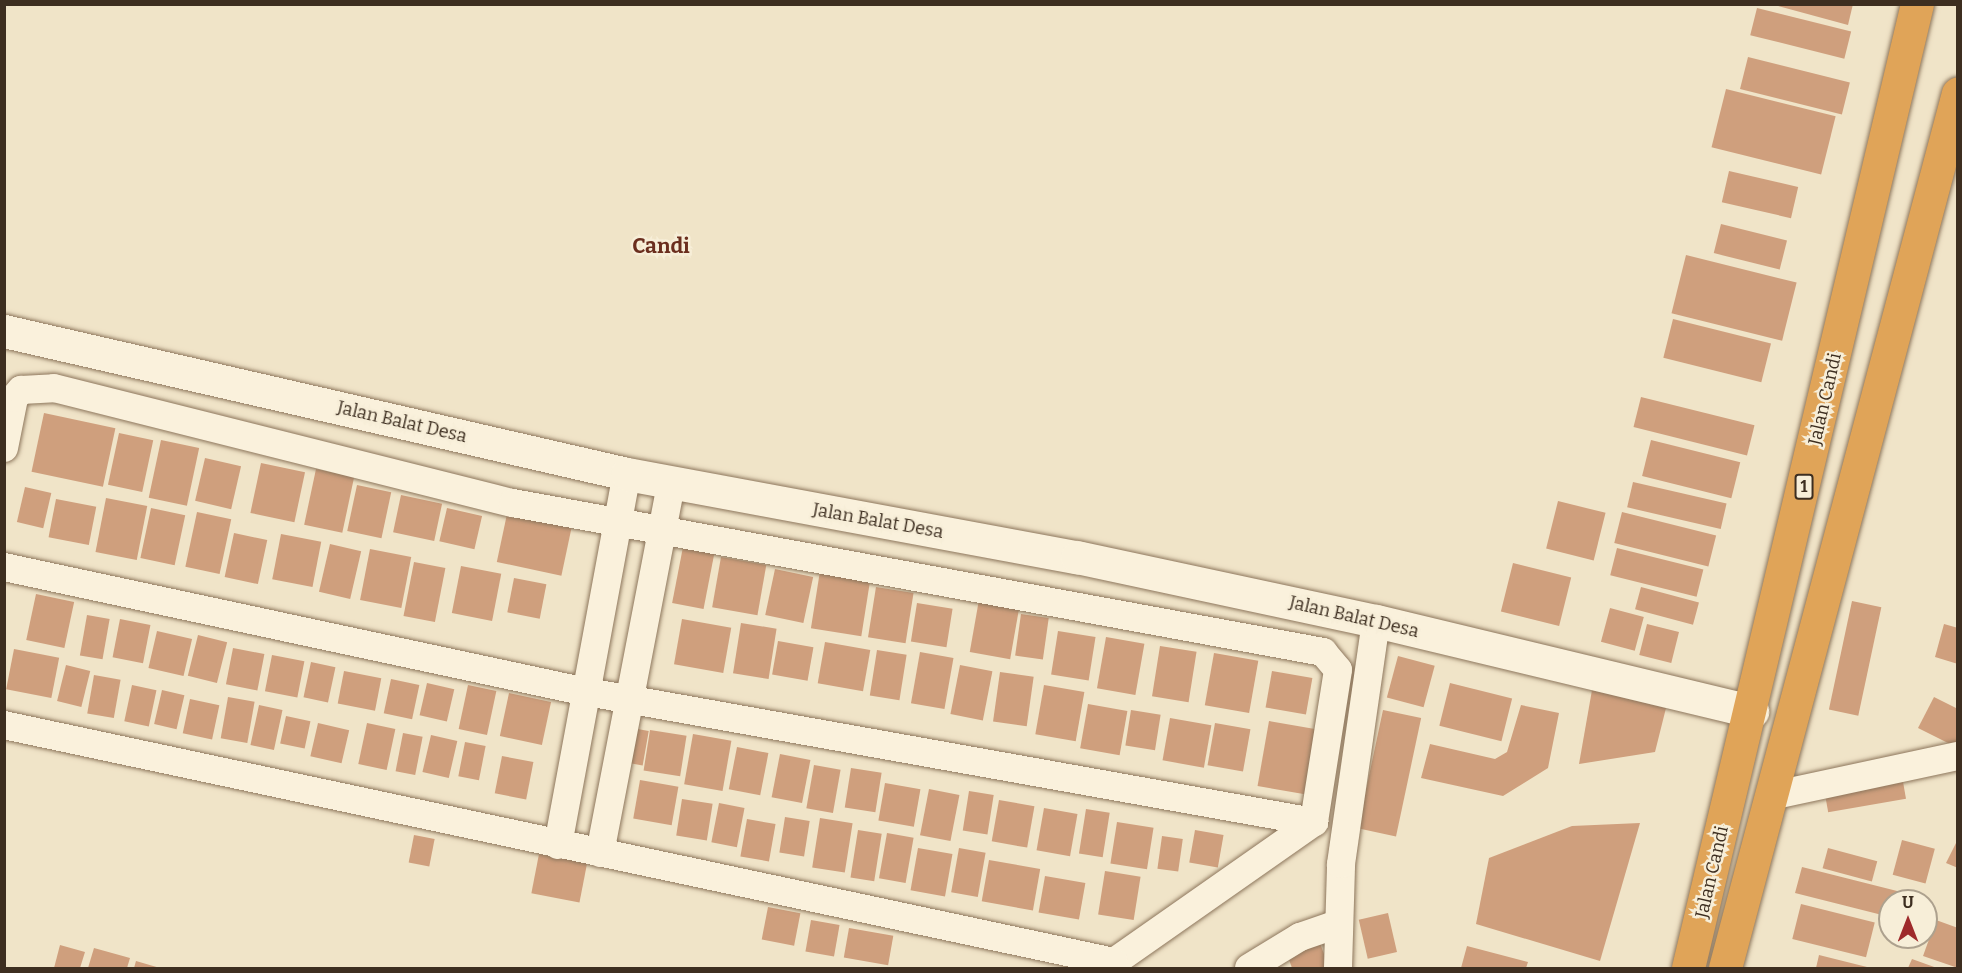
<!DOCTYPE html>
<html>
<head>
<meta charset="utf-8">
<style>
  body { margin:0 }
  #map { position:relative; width:1962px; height:973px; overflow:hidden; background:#f0e4c8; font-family:Bitter,serif }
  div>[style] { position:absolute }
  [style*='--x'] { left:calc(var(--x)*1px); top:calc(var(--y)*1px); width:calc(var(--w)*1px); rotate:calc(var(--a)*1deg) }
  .building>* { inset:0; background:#cf9f7d; transform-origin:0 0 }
  .roads { filter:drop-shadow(0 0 2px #8d765c) drop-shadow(0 0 2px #8d765c) }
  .street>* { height:28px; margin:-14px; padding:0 14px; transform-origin:14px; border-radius:14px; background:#faf1dc }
  .secondary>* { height:33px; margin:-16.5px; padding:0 16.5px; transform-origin:16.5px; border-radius:16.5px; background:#faf1dc }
  .highway>* { height:33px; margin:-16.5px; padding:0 16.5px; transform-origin:16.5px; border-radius:16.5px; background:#e0a458 }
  span { translate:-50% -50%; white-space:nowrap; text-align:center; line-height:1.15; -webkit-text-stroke:5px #f7eed8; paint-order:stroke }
  .shield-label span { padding:2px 4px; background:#f7eed8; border:2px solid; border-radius:4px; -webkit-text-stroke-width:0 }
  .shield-label { font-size:16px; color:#3d2e20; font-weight:700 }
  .street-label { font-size:18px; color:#3d2e20 }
  .quarter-label { font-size:21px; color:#6b2e1e; font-weight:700 }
  .frame { position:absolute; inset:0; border:6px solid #3d2e20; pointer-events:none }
  .north { position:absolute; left:1878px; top:889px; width:60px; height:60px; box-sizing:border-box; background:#f7eed8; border:2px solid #ada18e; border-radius:50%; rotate:0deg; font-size:16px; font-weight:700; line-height:24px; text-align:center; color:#3d2e20 }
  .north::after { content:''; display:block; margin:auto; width:21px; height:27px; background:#9e2a2b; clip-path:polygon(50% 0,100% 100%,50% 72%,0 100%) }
</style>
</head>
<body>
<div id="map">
  <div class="building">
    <div style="clip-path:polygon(1771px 4px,1853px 4px,1848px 25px)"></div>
    <div style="left:1757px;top:8px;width:97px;height:28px;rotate:14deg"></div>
    <div style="left:1748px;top:57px;width:105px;height:33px;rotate:14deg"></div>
    <div style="left:1726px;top:89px;width:113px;height:60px;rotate:14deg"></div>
    <div style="left:1729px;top:171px;width:71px;height:32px;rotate:13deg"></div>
    <div style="left:1721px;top:224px;width:68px;height:30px;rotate:14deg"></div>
    <div style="left:1686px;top:255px;width:114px;height:60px;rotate:14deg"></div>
    <div style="left:1673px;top:319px;width:101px;height:40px;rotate:14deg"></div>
    <div style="left:1641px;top:397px;width:117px;height:31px;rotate:14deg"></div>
    <div style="left:44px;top:413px;width:73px;height:60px;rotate:12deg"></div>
    <div style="left:119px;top:433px;width:35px;height:53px;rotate:12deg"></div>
    <div style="left:161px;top:440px;width:39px;height:59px;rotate:12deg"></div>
    <div style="left:1651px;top:440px;width:92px;height:37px;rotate:14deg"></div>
    <div style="left:205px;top:458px;width:37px;height:44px;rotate:13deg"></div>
    <div style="left:261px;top:463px;width:45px;height:51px;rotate:12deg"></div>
    <div style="left:316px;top:469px;width:39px;height:57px;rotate:12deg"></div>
    <div style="left:1633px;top:482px;width:96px;height:26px;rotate:13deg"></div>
    <div style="left:357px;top:485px;width:35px;height:47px;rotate:12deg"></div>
    <div style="left:25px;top:487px;width:27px;height:36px;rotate:13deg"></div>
    <div style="left:401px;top:495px;width:42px;height:38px;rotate:12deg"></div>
    <div style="left:106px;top:498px;width:42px;height:55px;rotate:11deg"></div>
    <div style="left:56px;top:499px;width:41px;height:39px;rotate:11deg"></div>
    <div style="left:1558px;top:501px;width:49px;height:49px;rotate:14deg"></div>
    <div style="left:151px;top:508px;width:35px;height:51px;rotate:12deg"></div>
    <div style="left:447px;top:508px;width:36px;height:34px;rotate:13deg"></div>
    <div style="left:197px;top:512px;width:35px;height:56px;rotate:12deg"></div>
    <div style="left:1622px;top:512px;width:97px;height:32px;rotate:14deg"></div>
    <div style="left:507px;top:514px;width:66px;height:49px;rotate:12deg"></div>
    <div style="left:234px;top:533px;width:34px;height:45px;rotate:12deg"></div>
    <div style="left:281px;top:534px;width:41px;height:46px;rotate:11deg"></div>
    <div style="left:330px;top:544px;width:32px;height:49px;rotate:13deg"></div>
    <div style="left:683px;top:547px;width:32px;height:57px;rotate:11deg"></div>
    <div style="left:1617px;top:548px;width:89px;height:28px;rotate:14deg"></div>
    <div style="left:370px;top:549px;width:42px;height:52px;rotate:11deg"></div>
    <div style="left:721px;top:557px;width:46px;height:51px;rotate:10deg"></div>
    <div style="left:414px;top:562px;width:32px;height:55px;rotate:11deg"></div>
    <div style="left:1513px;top:563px;width:60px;height:50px;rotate:14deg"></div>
    <div style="left:461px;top:566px;width:41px;height:48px;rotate:11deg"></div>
    <div style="left:775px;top:569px;width:39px;height:47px;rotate:12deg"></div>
    <div style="left:820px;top:571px;width:51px;height:58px;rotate:9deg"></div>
    <div style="left:514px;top:578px;width:33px;height:35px;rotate:11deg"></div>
    <div style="left:876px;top:587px;width:38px;height:51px;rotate:9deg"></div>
    <div style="left:1641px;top:587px;width:60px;height:23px;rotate:15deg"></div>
    <div style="left:36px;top:594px;width:39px;height:47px;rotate:12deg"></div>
    <div style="left:980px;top:594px;width:41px;height:59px;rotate:10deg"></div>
    <div style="left:1852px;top:601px;width:30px;height:111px;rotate:12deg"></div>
    <div style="left:917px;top:603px;width:36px;height:39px;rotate:9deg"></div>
    <div style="left:1610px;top:608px;width:35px;height:35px;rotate:15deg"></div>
    <div style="left:1021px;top:614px;width:28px;height:42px;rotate:8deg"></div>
    <div style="left:87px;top:615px;width:23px;height:41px;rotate:10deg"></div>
    <div style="left:120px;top:619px;width:31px;height:39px;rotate:11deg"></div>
    <div style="left:682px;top:619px;width:50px;height:46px;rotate:10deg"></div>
    <div style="left:741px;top:623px;width:36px;height:51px;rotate:9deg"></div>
    <div style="left:1647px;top:624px;width:33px;height:32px;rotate:14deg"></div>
    <div style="clip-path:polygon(1944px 624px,1958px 628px,1958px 664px,1935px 657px)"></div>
    <div style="left:157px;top:631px;width:36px;height:38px;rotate:13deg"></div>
    <div style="left:1058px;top:631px;width:38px;height:44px;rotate:9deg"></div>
    <div style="left:198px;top:635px;width:30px;height:42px;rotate:14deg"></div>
    <div style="left:1106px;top:637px;width:39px;height:52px;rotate:10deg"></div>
    <div style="left:778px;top:641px;width:36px;height:34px;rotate:10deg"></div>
    <div style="left:825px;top:642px;width:46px;height:42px;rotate:10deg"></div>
    <div style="left:1160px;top:646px;width:37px;height:51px;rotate:9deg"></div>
    <div style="left:233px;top:648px;width:32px;height:37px;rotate:11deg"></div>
    <div style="left:14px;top:649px;width:46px;height:41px;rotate:11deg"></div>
    <div style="left:877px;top:650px;width:30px;height:46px;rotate:9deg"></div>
    <div style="left:920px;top:652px;width:34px;height:52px;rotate:10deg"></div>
    <div style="left:1214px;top:653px;width:45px;height:53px;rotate:10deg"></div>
    <div style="left:272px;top:655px;width:33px;height:37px;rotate:11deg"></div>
    <div style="left:1398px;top:656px;width:38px;height:43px;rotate:15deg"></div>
    <div style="left:311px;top:662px;width:25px;height:36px;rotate:12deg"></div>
    <div style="left:66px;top:665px;width:25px;height:37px;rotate:14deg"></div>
    <div style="left:960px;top:665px;width:33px;height:50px;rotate:11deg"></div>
    <div style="left:344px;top:671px;width:38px;height:33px;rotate:11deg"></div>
    <div style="left:1272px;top:671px;width:41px;height:37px;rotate:10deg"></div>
    <div style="left:1000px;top:672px;width:34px;height:50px;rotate:8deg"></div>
    <div style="left:94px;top:675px;width:27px;height:39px;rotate:10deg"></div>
    <div style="left:391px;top:679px;width:29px;height:35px;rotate:12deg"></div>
    <div style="left:427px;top:683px;width:28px;height:33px;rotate:13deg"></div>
    <div style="left:1450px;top:683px;width:64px;height:44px;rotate:14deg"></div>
    <div style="left:132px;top:685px;width:25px;height:37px;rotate:12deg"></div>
    <div style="left:468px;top:685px;width:29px;height:45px;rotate:12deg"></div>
    <div style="left:1044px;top:685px;width:41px;height:50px;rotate:10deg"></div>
    <div style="left:162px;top:690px;width:23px;height:35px;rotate:13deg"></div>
    <div style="clip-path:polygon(1592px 690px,1666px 708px,1655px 752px,1579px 764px)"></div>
    <div style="left:509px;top:693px;width:43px;height:44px;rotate:12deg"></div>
    <div style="left:228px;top:697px;width:27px;height:42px;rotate:10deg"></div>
    <div style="clip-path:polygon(1934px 697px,1958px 709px,1958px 748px,1918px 728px)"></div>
    <div style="left:190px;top:699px;width:30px;height:35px;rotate:12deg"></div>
    <div style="left:1088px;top:704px;width:40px;height:45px;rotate:10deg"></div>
    <div style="left:259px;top:705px;width:24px;height:41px;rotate:12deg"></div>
    <div style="clip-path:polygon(1521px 705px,1559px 713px,1548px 768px,1503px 796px,1421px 778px,1430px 744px,1495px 759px,1507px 752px)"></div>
    <div style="left:1131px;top:710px;width:30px;height:36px;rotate:9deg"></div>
    <div style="left:1383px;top:710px;width:39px;height:121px;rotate:12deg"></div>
    <div style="left:286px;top:716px;width:25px;height:28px;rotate:12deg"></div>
    <div style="left:1170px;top:718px;width:42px;height:43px;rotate:10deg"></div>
    <div style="left:1269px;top:721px;width:48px;height:66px;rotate:10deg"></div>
    <div style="left:318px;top:723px;width:32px;height:34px;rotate:13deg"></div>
    <div style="left:367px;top:723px;width:29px;height:42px;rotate:12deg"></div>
    <div style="left:1215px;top:723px;width:36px;height:43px;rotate:10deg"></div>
    <div style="left:632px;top:728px;width:17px;height:35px;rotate:10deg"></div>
    <div style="left:650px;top:730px;width:37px;height:41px;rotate:9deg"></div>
    <div style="left:403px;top:733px;width:20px;height:39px;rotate:11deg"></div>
    <div style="left:693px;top:734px;width:39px;height:51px;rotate:10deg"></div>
    <div style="left:431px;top:735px;width:27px;height:38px;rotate:13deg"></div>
    <div style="left:465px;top:742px;width:21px;height:35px;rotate:11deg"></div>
    <div style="left:737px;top:747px;width:32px;height:43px;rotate:11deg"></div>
    <div style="left:780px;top:754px;width:31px;height:44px;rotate:11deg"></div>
    <div style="left:502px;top:756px;width:32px;height:38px;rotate:11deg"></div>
    <div style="left:814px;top:765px;width:27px;height:44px;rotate:10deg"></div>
    <div style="left:851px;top:768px;width:31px;height:40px;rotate:9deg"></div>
    <div style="left:1902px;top:776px;width:23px;height:79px;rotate:80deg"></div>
    <div style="left:640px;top:780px;width:39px;height:39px;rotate:10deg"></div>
    <div style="left:885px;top:783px;width:36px;height:38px;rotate:10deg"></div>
    <div style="left:929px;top:789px;width:31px;height:47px;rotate:11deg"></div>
    <div style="left:969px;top:791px;width:25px;height:40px;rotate:9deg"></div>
    <div style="left:682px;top:799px;width:31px;height:37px;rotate:9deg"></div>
    <div style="left:999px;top:800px;width:36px;height:42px;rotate:10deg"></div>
    <div style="left:719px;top:803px;width:26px;height:40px;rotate:11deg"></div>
    <div style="left:1044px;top:808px;width:34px;height:43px;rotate:10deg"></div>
    <div style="left:1086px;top:809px;width:24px;height:45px;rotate:9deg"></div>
    <div style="left:785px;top:817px;width:25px;height:36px;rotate:9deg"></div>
    <div style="left:820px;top:818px;width:33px;height:50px;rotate:9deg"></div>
    <div style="left:747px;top:819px;width:29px;height:38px;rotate:10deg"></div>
    <div style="left:1117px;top:822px;width:37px;height:42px;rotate:9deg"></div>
    <div style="clip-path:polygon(1640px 823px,1600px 961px,1476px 924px,1489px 858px,1572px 826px)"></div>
    <div style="left:858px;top:830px;width:24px;height:48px;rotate:9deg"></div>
    <div style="left:1195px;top:830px;width:29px;height:33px;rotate:10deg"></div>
    <div style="left:887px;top:833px;width:27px;height:46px;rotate:10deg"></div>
    <div style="left:414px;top:835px;width:21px;height:28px;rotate:11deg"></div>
    <div style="left:1162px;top:836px;width:21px;height:33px;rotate:8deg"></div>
    <div style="clip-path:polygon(1958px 839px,1958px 868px,1946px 863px)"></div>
    <div style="left:1902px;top:840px;width:34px;height:36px;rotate:15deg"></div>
    <div style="left:918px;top:848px;width:35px;height:43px;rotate:10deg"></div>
    <div style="left:959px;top:848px;width:27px;height:45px;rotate:10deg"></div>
    <div style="left:1828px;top:848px;width:51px;height:21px;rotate:15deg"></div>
    <div style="left:539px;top:854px;width:49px;height:40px;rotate:11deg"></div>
    <div style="left:989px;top:860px;width:52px;height:42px;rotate:10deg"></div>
    <div style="clip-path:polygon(1802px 867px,1905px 893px,1903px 901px,1890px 901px,1890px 917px,1795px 893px)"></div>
    <div style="left:1105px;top:871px;width:36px;height:44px;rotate:9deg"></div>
    <div style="left:1045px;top:876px;width:41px;height:37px;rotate:10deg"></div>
    <div style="left:1801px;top:904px;width:76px;height:36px;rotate:14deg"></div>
    <div style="left:768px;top:907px;width:33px;height:33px;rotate:11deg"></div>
    <div style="left:1388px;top:913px;width:40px;height:30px;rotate:77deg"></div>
    <div style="left:811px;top:920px;width:29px;height:32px;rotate:10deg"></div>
    <div style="clip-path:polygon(1936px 920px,1958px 928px,1958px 968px,1923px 956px)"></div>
    <div style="left:849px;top:928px;width:45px;height:30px;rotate:10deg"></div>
    <div style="clip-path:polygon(1320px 943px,1329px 968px,1292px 968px,1287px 954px)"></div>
    <div style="clip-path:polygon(60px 945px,85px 952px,80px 968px,54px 968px)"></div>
    <div style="clip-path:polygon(1467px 946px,1528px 962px,1526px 968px,1461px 968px)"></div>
    <div style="clip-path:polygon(94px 948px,130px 958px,127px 968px,88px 968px)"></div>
    <div style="clip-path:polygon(1819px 955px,1867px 967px,1866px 968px,1816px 968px)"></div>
    <div style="clip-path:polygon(1912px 959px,1937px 968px,1908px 968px)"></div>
    <div style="clip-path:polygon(136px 961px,160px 968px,134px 968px)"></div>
  </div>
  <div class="roads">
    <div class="street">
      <div style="--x:4;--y:448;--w:51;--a:-78.7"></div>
      <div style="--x:14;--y:398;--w:11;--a:-49"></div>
      <div style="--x:21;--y:390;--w:33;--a:-3"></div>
      <div style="--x:54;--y:388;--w:473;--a:14.1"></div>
      <div style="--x:513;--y:503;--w:824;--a:10.42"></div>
      <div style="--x:1323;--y:652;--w:23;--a:50"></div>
      <div style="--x:1338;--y:670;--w:154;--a:99"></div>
      <div style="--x:1314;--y:822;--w:244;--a:145"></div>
      <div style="--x:1114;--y:962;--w:1135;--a:-167.95"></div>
      <div style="--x:4;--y:567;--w:591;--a:12.11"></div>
      <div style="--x:582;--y:691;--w:744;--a:10.15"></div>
      <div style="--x:1771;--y:796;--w:191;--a:-12.1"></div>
      <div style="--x:558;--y:845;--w:377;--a:-79.5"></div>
      <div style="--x:600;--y:853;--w:377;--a:-79.1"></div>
      <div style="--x:1249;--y:968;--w:60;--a:-31.3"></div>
      <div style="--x:1300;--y:937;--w:39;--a:-19"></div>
      <div style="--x:1338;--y:968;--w:104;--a:-88.3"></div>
      <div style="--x:1341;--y:864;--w:246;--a:-81.8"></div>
    </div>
    <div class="secondary">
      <div style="--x:4;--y:331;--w:639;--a:12.93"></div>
      <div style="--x:627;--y:474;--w:458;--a:10.5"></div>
      <div style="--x:1077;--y:557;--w:306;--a:12.1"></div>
      <div style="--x:1376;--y:621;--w:387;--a:13.5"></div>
    </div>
    <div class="highway">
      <div style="--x:1688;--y:968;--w:991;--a:-76.64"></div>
      <div style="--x:1725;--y:968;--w:905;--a:-75.09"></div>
    </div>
  </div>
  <div class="shield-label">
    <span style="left:1804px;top:487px">1</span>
  </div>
  <div class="street-label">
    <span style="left:1825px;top:399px;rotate:-77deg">Jalan Candi</span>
    <span style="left:402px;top:422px;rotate:13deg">Jalan Balat Desa</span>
    <span style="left:878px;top:521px;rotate:10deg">Jalan Balat Desa</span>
    <span style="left:1354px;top:617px;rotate:13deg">Jalan Balat Desa</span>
    <span style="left:1712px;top:872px;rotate:-77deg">Jalan Candi</span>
  </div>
  <div class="quarter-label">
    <span style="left:661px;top:246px">Candi</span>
  </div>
  <div class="frame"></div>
  <div class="north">U</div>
</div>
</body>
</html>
